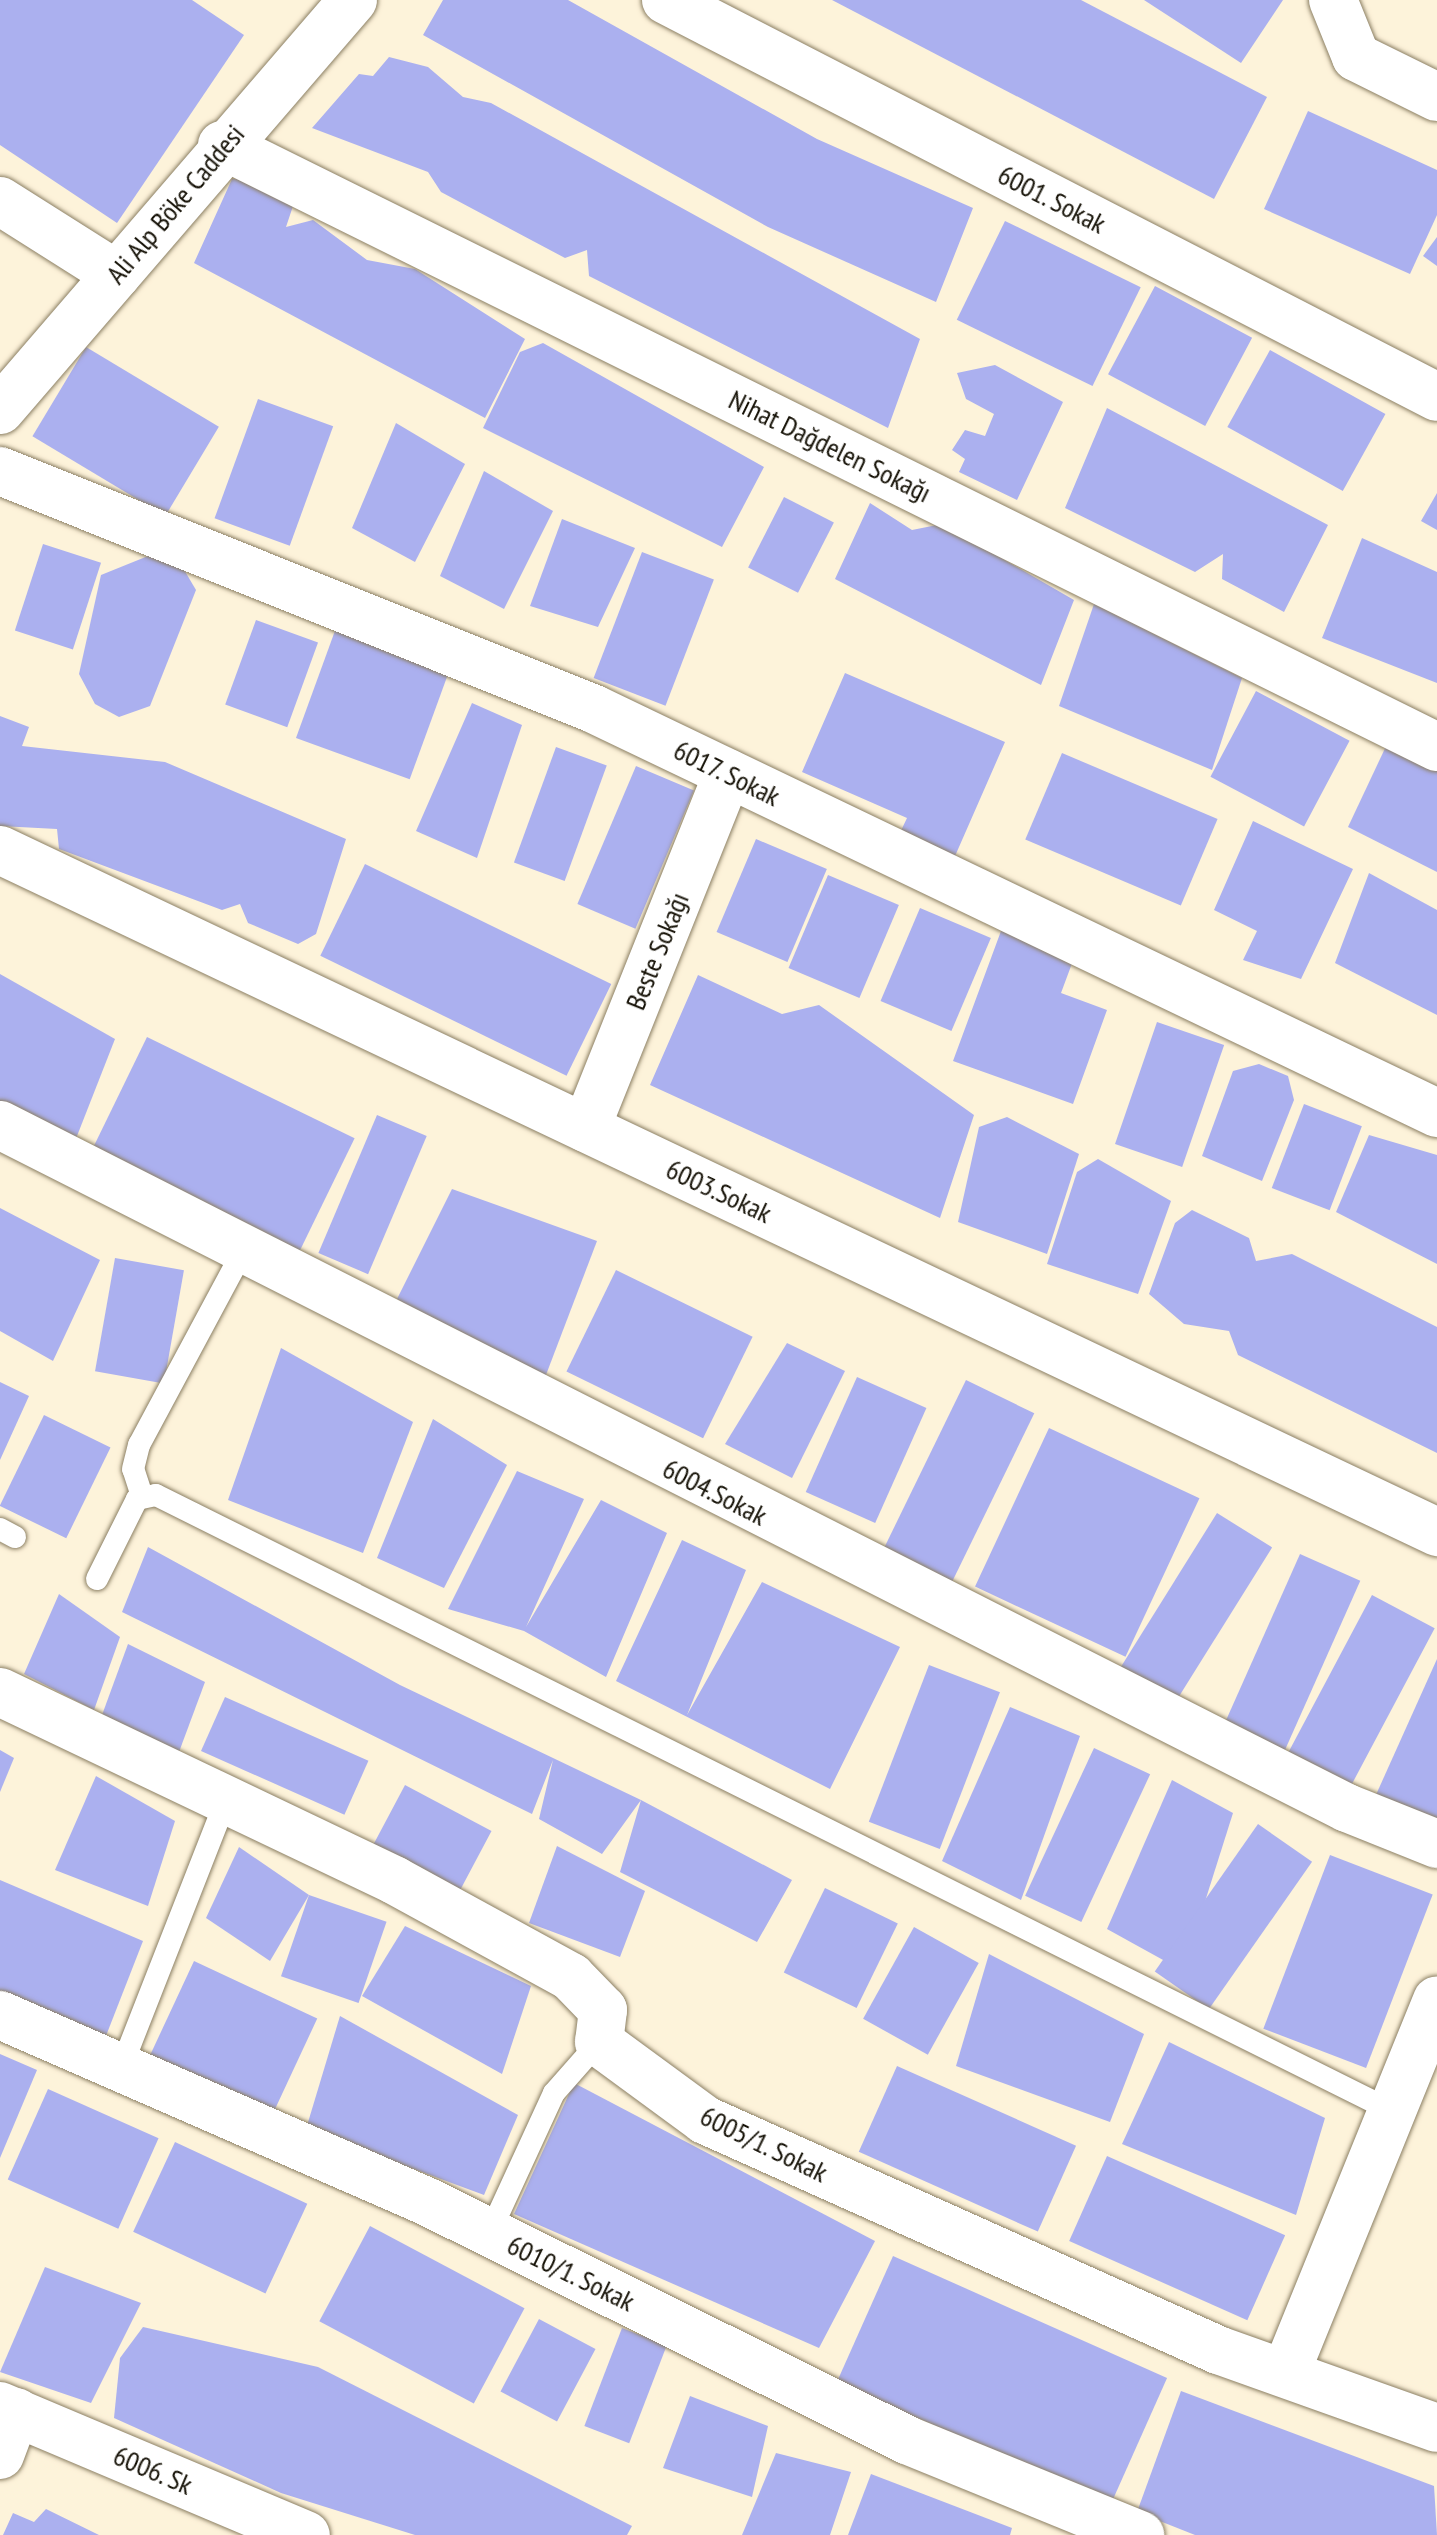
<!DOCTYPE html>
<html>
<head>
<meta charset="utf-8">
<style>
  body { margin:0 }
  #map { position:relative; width:1437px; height:2535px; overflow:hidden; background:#fdf3da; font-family:"PT Sans Narrow",sans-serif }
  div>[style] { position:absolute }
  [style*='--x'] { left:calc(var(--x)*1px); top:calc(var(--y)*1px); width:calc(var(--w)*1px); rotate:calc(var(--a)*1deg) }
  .building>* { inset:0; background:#abb0ef; transform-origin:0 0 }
  .roads { filter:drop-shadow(0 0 2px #8b7f63) drop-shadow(0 0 2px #8b7f63) }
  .service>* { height:22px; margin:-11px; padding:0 11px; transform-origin:11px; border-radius:11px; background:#fff }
  .minor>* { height:48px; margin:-24px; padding:0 24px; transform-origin:24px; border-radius:24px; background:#fff }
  span { translate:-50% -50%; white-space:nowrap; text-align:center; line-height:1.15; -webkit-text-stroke:8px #fff; paint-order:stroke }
  .street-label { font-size:28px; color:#151106 }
</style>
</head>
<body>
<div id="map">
  <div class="building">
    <div style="clip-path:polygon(0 0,192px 0,244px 35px,117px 223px,0 145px)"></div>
    <div style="clip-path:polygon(443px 0,568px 0,817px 139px,973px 208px,936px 302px,768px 227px,423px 35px)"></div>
    <div style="clip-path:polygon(832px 0,1081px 0,1267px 97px,1214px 199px)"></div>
    <div style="clip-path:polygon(1144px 0,1283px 0,1241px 63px)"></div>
    <div style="clip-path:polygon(389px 57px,428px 67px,463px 97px,491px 103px,920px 339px,888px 428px,589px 276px,587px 250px,565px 258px,441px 192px,428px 172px,312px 128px,359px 74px,373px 76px)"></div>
    <div style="clip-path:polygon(1308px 111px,1437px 170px,1437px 215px,1410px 274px,1264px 209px)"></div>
    <div style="clip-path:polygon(232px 179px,261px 180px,293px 206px,286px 227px,313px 220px,367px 260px,415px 269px,525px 339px,485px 418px,194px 263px)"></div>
    <div style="left:1005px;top:221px;width:151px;height:110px;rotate:26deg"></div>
    <div style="clip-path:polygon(1437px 237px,1437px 266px,1423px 256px)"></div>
    <div style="left:1155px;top:286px;width:110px;height:100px;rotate:28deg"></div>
    <div style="clip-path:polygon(543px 343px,764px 467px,722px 547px,483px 428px,520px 352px)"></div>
    <div style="left:86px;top:347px;width:155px;height:104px;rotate:31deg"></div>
    <div style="left:1270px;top:350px;width:132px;height:88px;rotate:29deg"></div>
    <div style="clip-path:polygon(995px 365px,1063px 402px,1017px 500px,959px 472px,965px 459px,952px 450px,965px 430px,985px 436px,994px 414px,966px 399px,957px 373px)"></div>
    <div style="left:258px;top:399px;width:80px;height:127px;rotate:20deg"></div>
    <div style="clip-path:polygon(1107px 408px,1328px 525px,1284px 612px,1222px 579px,1223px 554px,1195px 572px,1065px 508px)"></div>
    <div style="clip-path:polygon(396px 423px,465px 464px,415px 562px,352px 528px)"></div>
    <div style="clip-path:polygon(484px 471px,553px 511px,504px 609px,440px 576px)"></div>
    <div style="clip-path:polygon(1437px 493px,1437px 530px,1421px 521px)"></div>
    <div style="left:784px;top:497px;width:56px;height:79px;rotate:27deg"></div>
    <div style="clip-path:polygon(870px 503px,912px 530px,942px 524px,1074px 600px,1041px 685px,835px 579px)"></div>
    <div style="clip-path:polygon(562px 519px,635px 548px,598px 627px,530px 606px)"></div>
    <div style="clip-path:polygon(1362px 538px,1437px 572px,1437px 683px,1322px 638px)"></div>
    <div style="left:43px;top:544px;width:61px;height:91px;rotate:18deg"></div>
    <div style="left:642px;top:552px;width:77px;height:135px;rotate:21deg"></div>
    <div style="clip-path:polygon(148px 556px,183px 568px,196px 590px,150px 706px,119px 717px,95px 704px,79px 674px,101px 575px)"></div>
    <div style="clip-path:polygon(1094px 604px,1242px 678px,1212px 770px,1059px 706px)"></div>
    <div style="left:256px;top:620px;width:66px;height:90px;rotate:20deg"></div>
    <div style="left:336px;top:628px;width:121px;height:117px;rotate:20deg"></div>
    <div style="clip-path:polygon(845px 673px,1005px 742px,952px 863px,897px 839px,907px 818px,802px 772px)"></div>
    <div style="left:1256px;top:691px;width:106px;height:97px;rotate:28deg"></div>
    <div style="clip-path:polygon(472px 703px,522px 725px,477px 858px,416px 831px)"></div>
    <div style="clip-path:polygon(0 716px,29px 727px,22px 746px,165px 762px,346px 839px,316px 934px,298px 944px,248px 923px,240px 904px,222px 910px,59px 849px,57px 829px,0 826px)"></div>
    <div style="clip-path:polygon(1388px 742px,1437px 768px,1437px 872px,1348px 827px)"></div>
    <div style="left:556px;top:747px;width:54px;height:123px;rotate:20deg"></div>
    <div style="left:1062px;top:753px;width:169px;height:94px;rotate:23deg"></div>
    <div style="left:636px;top:766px;width:63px;height:150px;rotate:23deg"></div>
    <div style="clip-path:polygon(1253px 821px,1353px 869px,1301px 979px,1243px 960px,1257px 931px,1214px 910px)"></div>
    <div style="left:756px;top:839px;width:77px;height:101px;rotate:23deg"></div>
    <div style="left:365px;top:864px;width:274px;height:102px;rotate:26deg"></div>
    <div style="clip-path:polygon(1369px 873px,1437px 910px,1437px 1015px,1335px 963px)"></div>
    <div style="left:828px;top:875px;width:77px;height:101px;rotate:23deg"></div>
    <div style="left:920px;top:908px;width:77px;height:101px;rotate:23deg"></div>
    <div style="clip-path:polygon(1001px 931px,1074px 958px,1061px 993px,1107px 1010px,1073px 1104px,953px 1061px)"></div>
    <div style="clip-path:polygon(0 974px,115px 1039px,68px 1159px,0 1122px)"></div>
    <div style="clip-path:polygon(698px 975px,782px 1014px,819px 1005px,974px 1115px,940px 1218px,650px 1085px)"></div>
    <div style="left:1157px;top:1022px;width:71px;height:129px;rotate:19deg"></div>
    <div style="left:147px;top:1037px;width:231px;height:132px;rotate:26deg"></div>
    <div style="clip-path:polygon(1259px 1064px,1288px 1076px,1294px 1100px,1262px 1181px,1202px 1156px,1233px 1071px)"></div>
    <div style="left:1304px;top:1104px;width:62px;height:90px;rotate:21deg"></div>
    <div style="left:377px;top:1115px;width:54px;height:150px;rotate:23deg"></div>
    <div style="clip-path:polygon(1007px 1117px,1079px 1154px,1047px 1254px,958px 1222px,979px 1127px)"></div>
    <div style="clip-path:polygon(1369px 1135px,1437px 1155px,1437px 1264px,1336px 1212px)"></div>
    <div style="clip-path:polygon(1098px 1159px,1171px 1201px,1138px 1294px,1047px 1264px,1077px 1172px)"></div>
    <div style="clip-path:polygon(452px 1189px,597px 1241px,541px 1388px,397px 1299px)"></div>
    <div style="clip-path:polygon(0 1208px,100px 1260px,53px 1361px,0 1331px)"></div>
    <div style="clip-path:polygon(1192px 1210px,1249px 1238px,1256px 1261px,1292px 1254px,1437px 1327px,1437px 1453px,1238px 1355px,1229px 1331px,1184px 1324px,1149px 1294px,1175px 1223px)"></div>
    <div style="left:115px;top:1258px;width:70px;height:115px;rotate:10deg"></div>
    <div style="left:616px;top:1270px;width:152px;height:113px;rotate:26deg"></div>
    <div style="clip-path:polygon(787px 1343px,845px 1371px,792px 1478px,725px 1444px)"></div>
    <div style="clip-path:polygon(281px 1348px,413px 1422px,363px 1553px,228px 1500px)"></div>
    <div style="left:857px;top:1377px;width:76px;height:126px;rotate:24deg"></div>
    <div style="left:966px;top:1380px;width:76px;height:188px;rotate:26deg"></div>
    <div style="clip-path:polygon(0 1382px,29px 1396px,0 1460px)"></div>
    <div style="left:44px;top:1415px;width:74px;height:101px;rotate:26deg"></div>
    <div style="clip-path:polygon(433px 1419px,507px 1465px,444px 1588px,377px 1558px)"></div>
    <div style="left:1049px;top:1428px;width:166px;height:175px;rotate:25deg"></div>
    <div style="clip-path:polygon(517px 1471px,584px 1499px,526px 1627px,601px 1500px,667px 1533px,606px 1677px,524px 1631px,448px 1609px)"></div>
    <div style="left:1217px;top:1513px;width:65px;height:185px;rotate:32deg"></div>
    <div style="clip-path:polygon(682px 1540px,746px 1570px,687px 1715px,762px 1582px,900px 1647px,830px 1789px,616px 1681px)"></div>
    <div style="clip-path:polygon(148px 1547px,400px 1685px,641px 1800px,792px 1880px,757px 1942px,620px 1872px,641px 1800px,602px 1854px,539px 1819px,553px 1760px,532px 1814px,122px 1612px)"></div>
    <div style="left:1300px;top:1554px;width:66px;height:192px;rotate:24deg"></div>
    <div style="clip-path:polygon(59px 1594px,120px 1637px,94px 1710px,24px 1674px)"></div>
    <div style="left:1372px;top:1595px;width:71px;height:182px;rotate:28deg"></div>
    <div style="clip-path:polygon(128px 1644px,205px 1682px,179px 1752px,102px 1715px)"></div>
    <div style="clip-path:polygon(1437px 1659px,1437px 1821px,1375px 1797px)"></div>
    <div style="left:929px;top:1665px;width:76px;height:168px;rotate:21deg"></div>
    <div style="left:225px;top:1697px;width:157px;height:59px;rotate:24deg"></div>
    <div style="clip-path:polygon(1010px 1707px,1080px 1736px,1021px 1900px,942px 1861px)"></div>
    <div style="left:1094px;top:1748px;width:62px;height:163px;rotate:25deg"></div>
    <div style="clip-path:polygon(0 1750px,14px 1758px,0 1792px)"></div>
    <div style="clip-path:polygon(96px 1776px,175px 1821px,148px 1906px,55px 1870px)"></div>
    <div style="clip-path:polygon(1172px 1780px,1233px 1813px,1183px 1971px,1107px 1929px)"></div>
    <div style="left:405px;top:1785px;width:98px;height:69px;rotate:28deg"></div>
    <div style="left:1258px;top:1824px;width:66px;height:180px;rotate:35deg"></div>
    <div style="clip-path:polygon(557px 1846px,645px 1891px,620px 1957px,529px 1923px)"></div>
    <div style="clip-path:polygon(239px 1847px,309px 1895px,270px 1961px,206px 1918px)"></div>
    <div style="left:1330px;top:1855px;width:110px;height:186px;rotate:21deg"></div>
    <div style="clip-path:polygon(0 1880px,143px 1941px,104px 2041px,0 1996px)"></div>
    <div style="left:825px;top:1888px;width:81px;height:94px;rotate:26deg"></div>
    <div style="left:309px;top:1895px;width:82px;height:86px;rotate:19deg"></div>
    <div style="clip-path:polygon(405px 1926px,531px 1986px,502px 2074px,362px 1996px)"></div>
    <div style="left:914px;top:1927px;width:74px;height:105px;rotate:29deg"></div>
    <div style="clip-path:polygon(989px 1954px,1144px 2034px,1110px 2122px,956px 2066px)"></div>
    <div style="left:194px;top:1961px;width:136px;height:121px;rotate:25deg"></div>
    <div style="clip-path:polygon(340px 2016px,518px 2115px,484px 2195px,306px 2129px)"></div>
    <div style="clip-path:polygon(1169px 2042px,1325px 2118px,1296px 2215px,1122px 2144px)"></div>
    <div style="clip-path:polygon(0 2054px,37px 2070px,0 2158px)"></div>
    <div style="left:897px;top:2066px;width:196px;height:94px;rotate:24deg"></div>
    <div style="clip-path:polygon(574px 2083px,875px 2241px,819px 2348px,514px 2214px)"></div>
    <div style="left:48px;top:2089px;width:121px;height:99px;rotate:24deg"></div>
    <div style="left:175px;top:2142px;width:146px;height:99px;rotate:25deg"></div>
    <div style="left:1107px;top:2156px;width:195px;height:93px;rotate:24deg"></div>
    <div style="left:370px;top:2226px;width:175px;height:108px;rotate:28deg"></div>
    <div style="left:893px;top:2256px;width:300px;height:138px;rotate:24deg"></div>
    <div style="clip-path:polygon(45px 2267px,141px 2303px,91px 2403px,0 2372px)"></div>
    <div style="left:539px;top:2319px;width:64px;height:82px;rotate:28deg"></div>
    <div style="clip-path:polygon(143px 2327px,318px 2367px,632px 2526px,627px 2535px,415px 2535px,281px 2493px,114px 2418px,120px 2358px)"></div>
    <div style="left:622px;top:2328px;width:48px;height:105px;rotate:21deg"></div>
    <div style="clip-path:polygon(1181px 2391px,1434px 2486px,1437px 2535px,1195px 2535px,1137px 2512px)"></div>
    <div style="clip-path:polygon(690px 2396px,768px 2426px,752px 2497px,663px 2468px)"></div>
    <div style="clip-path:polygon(776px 2453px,851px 2472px,830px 2535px,742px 2535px)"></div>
    <div style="clip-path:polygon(871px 2474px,1012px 2528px,1010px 2535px,848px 2535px)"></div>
    <div style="clip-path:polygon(46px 2509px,99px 2535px,3px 2535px,13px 2513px,34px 2522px)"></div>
  </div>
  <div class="roads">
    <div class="service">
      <div style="--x:142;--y:1496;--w:28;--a:-108"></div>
      <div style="--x:133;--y:1469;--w:25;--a:-76"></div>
      <div style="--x:139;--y:1445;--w:216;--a:-61.8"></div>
      <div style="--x:0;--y:1529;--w:17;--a:28"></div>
      <div style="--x:97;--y:1579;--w:89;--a:-63.4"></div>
      <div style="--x:137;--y:1499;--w:19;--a:-12"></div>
      <div style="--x:156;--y:1495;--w:1381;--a:26.49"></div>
      <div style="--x:121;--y:2068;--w:285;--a:-68.6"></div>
      <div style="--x:490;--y:2232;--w:153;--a:-65.3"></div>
      <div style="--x:554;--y:2093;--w:68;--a:-48.6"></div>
    </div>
    <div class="minor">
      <div style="--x:666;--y:0;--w:867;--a:27.24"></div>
      <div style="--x:1333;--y:0;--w:61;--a:68"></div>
      <div style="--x:1356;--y:57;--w:90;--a:26.3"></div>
      <div style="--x:222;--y:145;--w:1356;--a:26.36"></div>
      <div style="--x:0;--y:201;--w:138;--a:32.3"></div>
      <div style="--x:0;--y:410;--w:541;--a:-49.27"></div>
      <div style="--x:0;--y:471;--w:640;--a:21.83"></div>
      <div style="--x:594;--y:709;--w:935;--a:25.61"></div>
      <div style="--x:0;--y:850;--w:1591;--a:25.39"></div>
      <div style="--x:0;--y:1125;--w:1510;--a:26.89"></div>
      <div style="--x:1347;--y:1808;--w:97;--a:21.8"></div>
      <div style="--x:586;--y:1128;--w:382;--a:-68.2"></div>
      <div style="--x:0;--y:1692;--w:437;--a:25.5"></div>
      <div style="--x:394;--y:1880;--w:202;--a:28.7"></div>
      <div style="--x:571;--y:1977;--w:46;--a:45.9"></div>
      <div style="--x:603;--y:2010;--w:32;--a:97"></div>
      <div style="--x:599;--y:2042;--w:132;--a:36.3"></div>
      <div style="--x:705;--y:2120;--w:562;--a:24.15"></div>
      <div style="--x:1218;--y:2350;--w:232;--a:19.6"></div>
      <div style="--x:0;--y:2015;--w:469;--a:23.6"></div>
      <div style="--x:430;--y:2203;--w:533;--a:26.42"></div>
      <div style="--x:907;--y:2440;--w:252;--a:22.2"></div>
      <div style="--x:1286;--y:2372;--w:401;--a:-67.9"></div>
      <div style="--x:0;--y:2406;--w:332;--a:22.9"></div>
      <div style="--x:0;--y:2455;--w:46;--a:-69.6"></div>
    </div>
  </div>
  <div class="street-label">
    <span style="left:1052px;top:199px;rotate:27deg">6001. Sokak</span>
    <span style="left:175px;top:204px;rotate:-50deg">Ali Alp Böke Caddesi</span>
    <span style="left:830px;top:446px;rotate:26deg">Nihat Dağdelen Sokağı</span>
    <span style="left:727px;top:773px;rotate:26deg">6017. Sokak</span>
    <span style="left:657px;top:951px;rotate:-68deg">Beste Sokağı</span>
    <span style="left:719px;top:1191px;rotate:25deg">6003.Sokak</span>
    <span style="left:715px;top:1492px;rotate:27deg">6004.Sokak</span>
    <span style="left:764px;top:2144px;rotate:26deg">6005/1. Sokak</span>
    <span style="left:571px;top:2273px;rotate:26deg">6010/1. Sokak</span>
    <span style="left:153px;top:2470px;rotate:23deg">6006. Sk</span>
  </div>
</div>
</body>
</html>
